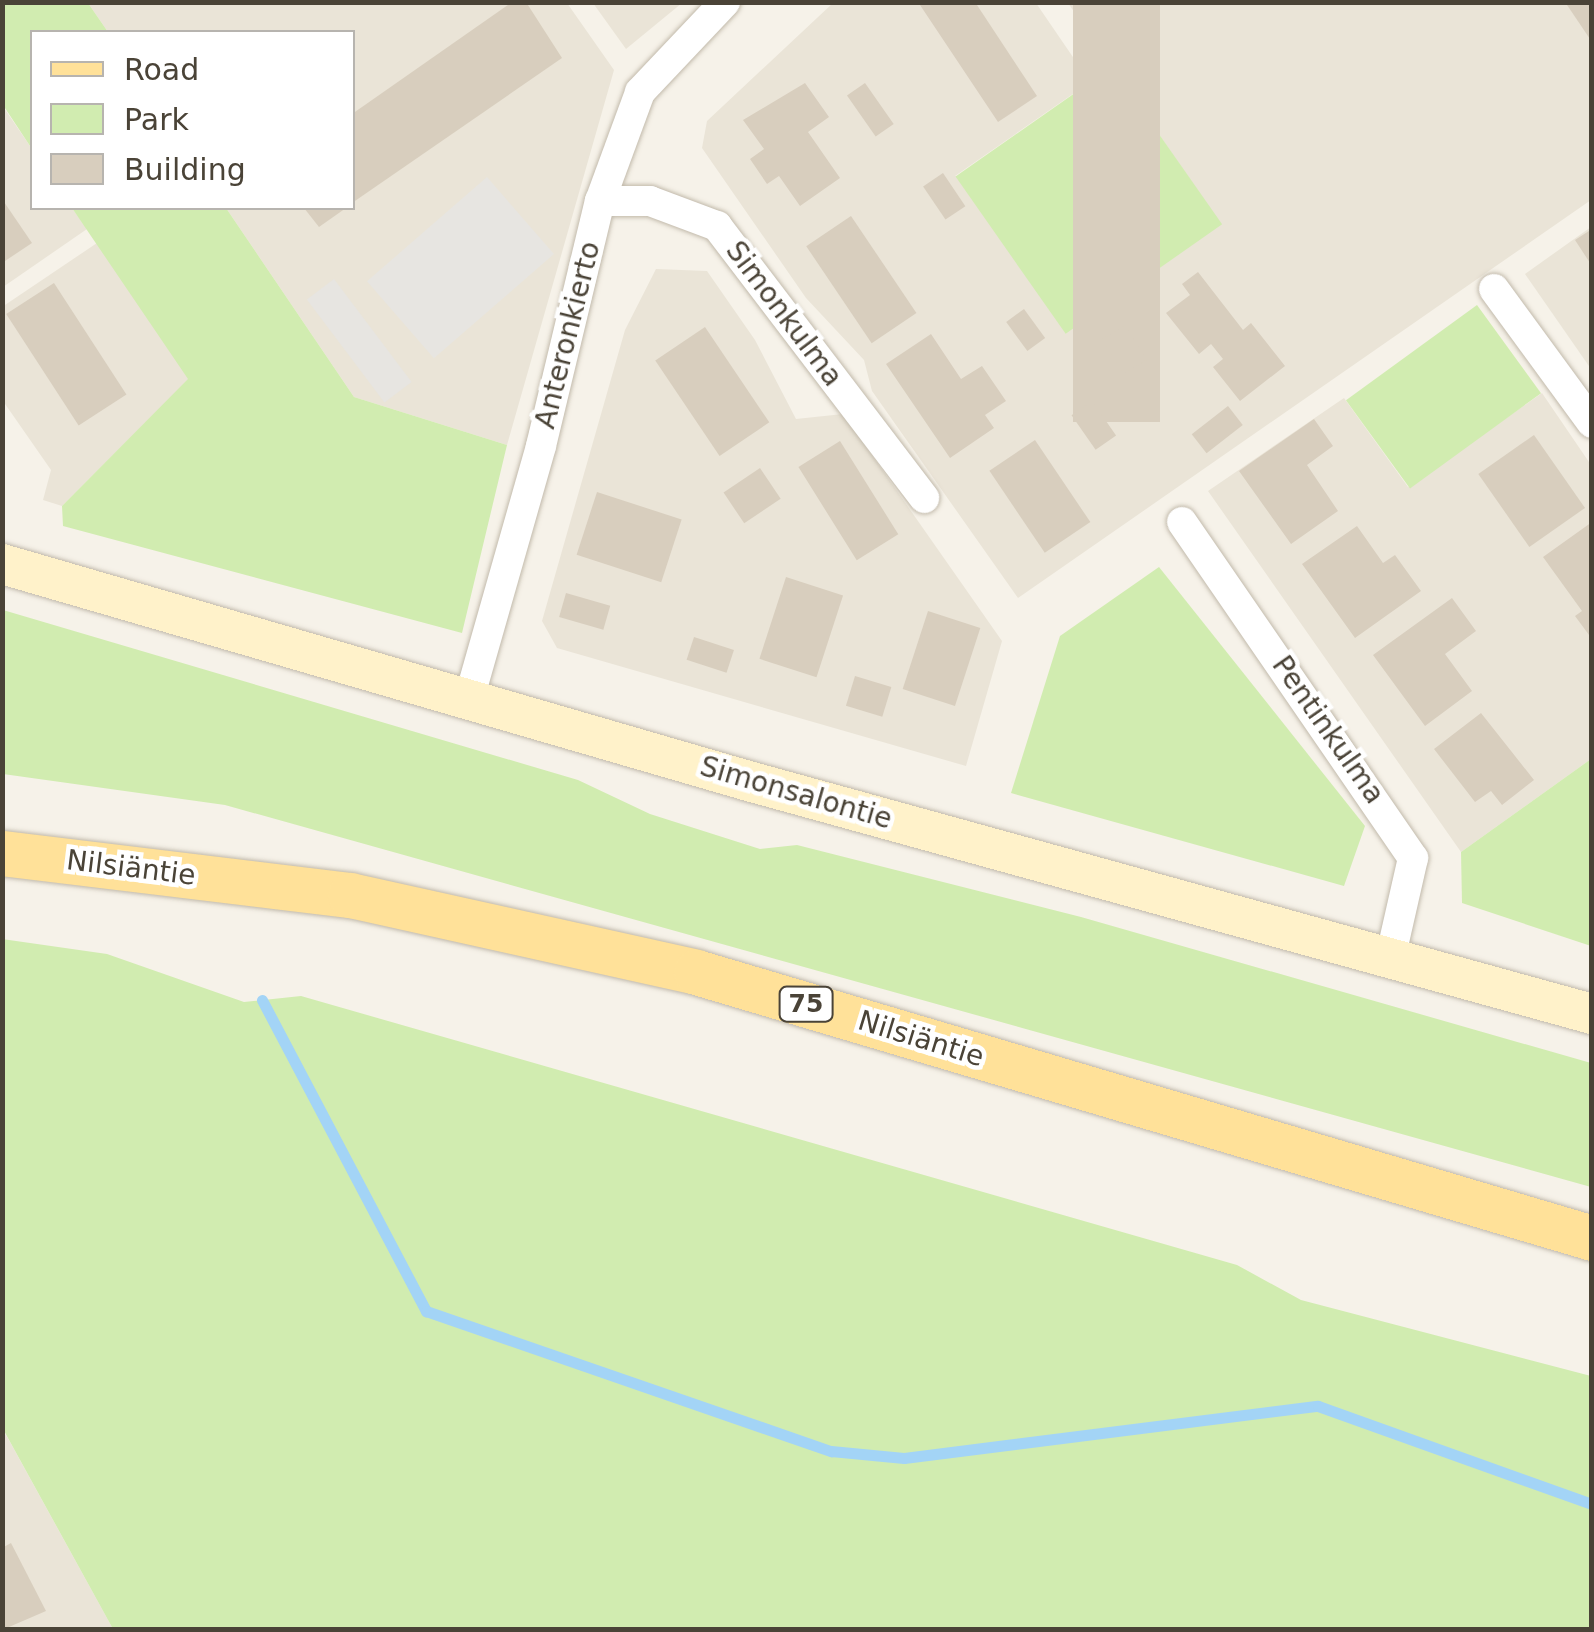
<!DOCTYPE html>
<html>
<head>
<meta charset="utf-8">
<style>
  body { margin:0 }
  #map { position:relative; width:1594px; height:1632px; overflow:hidden; background:#f6f2e9; font-family:"DejaVu Sans",sans-serif }
  div>[style] { position:absolute }
  [style*='--x'] { left:calc(var(--x)*1px); top:calc(var(--y)*1px); width:calc(var(--w)*1px); rotate:calc(var(--a)*1deg) }
  .residential>* { inset:0; background:#eae4d7 }
  .green>* { inset:0; background:#d1ecb0; transform-origin:0 0 }
  .parking>* { inset:0; background:#e7e5e1; transform-origin:0 0 }
  .stream>* { height:11px; margin:-5.5px; padding:0 5.5px; transform-origin:5.5px; border-radius:5.5px; background:#a3d4f6 }
  .building>* { inset:0; background:#d8cebe; transform-origin:0 0 }
  .roads { filter:drop-shadow(0 0 2px #c2baab) drop-shadow(0 0 2px #c2baab) }
  .street>* { height:30px; margin:-15px; padding:0 15px; transform-origin:15px; border-radius:15px; background:#fff }
  .secondary>* { height:40px; margin:-20px; padding:0 20px; transform-origin:20px; border-radius:20px; background:#fff2ca }
  .primary>* { height:45px; margin:-22.5px; padding:0 22.5px; transform-origin:22.5px; border-radius:22.5px; background:#ffe199 }
  span { translate:-50% -50%; white-space:nowrap; text-align:center; line-height:1.15; -webkit-text-stroke:9px #fff; paint-order:stroke }
  .shield-label span { padding:2px 8px; background:#fff; border:2px solid; border-radius:8px; -webkit-text-stroke-width:0 }
  .shield-label { font-size:25px; color:#4a4337; font-weight:700 }
  .street-label { font-size:28px; color:#4a4337 }
  .frame { position:absolute; inset:0; border:5px solid #4a4337; pointer-events:none }
  .legend { position:absolute; left:30px; top:30px; width:325px; height:180px; box-sizing:border-box; background:#fff; border:2px solid #b7b4af; margin:0; padding:12px 18px; list-style:none; font-size:30px; color:#4a4337 }
  .legend li { display:flex; align-items:center; gap:20px; height:50px }
  .legend b { width:50px; border:2px solid #b7b4af }
</style>
</head>
<body>
<div id="map">
  <div class="residential">
    <div style="clip-path:polygon(88px 3px,567px 3px,614px 70px,507px 445px,354px 397px,226px 208px,352px 208px,352px 32px,108px 32px)"></div>
    <div style="clip-path:polygon(593px 3px,682px 3px,626px 49px)"></div>
    <div style="clip-path:polygon(833px 3px,1036px 3px,1090px 82px,955px 176px,1221px 224px,1068px 3px,1591px 3px,1591px 200px,1018px 598px,872px 391px,864px 360px,806px 298px,702px 148px,707px 121px)"></div>
    <div style="clip-path:polygon(2px 105px,32px 149px,32px 208px,72px 208px,87px 229px,3px 287px)"></div>
    <div style="clip-path:polygon(1591px 227px,1591px 369px,1525px 274px)"></div>
    <div style="clip-path:polygon(97px 243px,189px 379px,62px 506px,43px 500px,51px 470px,3px 401px,2px 307px)"></div>
    <div style="clip-path:polygon(656px 269px,707px 271px,755px 340px,796px 419px,843px 414px,1002px 641px,966px 766px,557px 648px,542px 621px,625px 330px)"></div>
    <div style="clip-path:polygon(1542px 393px,1591px 465px,1591px 759px,1461px 852px,1208px 491px,1344px 398px,1408px 487px)"></div>
    <div style="clip-path:polygon(2px 1429px,10px 1442px,113px 1629px,3px 1629px)"></div>
  </div>
  <div class="green">
    <div style="clip-path:polygon(2px 3px,88px 3px,108px 32px,32px 32px,32px 149px,3px 105px)"></div>
    <div style="left:1112px;top:67px;width:192px;height:191px;rotate:55deg"></div>
    <div style="clip-path:polygon(72px 208px,226px 208px,354px 397px,507px 445px,462px 633px,63px 526px,62px 506px,188px 379px)"></div>
    <div style="left:1477px;top:305px;width:109px;height:162px;rotate:54deg"></div>
    <div style="clip-path:polygon(1159px 567px,1365px 826px,1344px 886px,1011px 793px,1060px 636px)"></div>
    <div style="clip-path:polygon(3px 610px,578px 780px,650px 814px,760px 849px,797px 845px,1081px 917px,1591px 1063px,1591px 1187px,225px 805px,3px 774px)"></div>
    <div style="clip-path:polygon(1591px 759px,1591px 946px,1462px 903px,1461px 852px)"></div>
    <div style="clip-path:polygon(2px 939px,107px 954px,244px 1002px,301px 996px,1237px 1265px,1301px 1300px,1591px 1376px,1591px 1629px,113px 1629px,3px 1429px)"></div>
  </div>
  <div class="parking">
    <div style="left:487px;top:177px;width:102px;height:159px;rotate:49deg"></div>
    <div style="left:334px;top:279px;width:129px;height:34px;rotate:53deg"></div>
  </div>
  <div class="stream">
    <div style="--x:262;--y:1000;--w:352;--a:62.2"></div>
    <div style="--x:426;--y:1311;--w:429;--a:19.1"></div>
    <div style="--x:831;--y:1451;--w:73;--a:5.5"></div>
    <div style="--x:904;--y:1458;--w:417;--a:-7.2"></div>
    <div style="--x:1318;--y:1406;--w:291;--a:19.7"></div>
  </div>
  <div class="building">
    <div style="clip-path:polygon(512px 2px,526px 2px,562px 58px,352px 203px,352px 114px)"></div>
    <div style="clip-path:polygon(918px 2px,975px 2px,1037px 96px,998px 122px)"></div>
    <div style="left:1073px;top:2px;width:87px;height:420px"></div>
    <div style="clip-path:polygon(1565px 2px,1592px 2px,1592px 42px)"></div>
    <div style="clip-path:polygon(805px 83px,829px 117px,808px 132px,840px 178px,800px 206px,779px 176px,767px 184px,750px 159px,764px 149px,743px 120px)"></div>
    <div style="left:865px;top:83px;width:50px;height:22px;rotate:55deg"></div>
    <div style="left:943px;top:173px;width:40px;height:24px;rotate:56deg"></div>
    <div style="clip-path:polygon(2px 199px,32px 243px,2px 263px)"></div>
    <div style="clip-path:polygon(304px 208px,346px 208px,319px 227px)"></div>
    <div style="left:851px;top:216px;width:117px;height:54px;rotate:56deg"></div>
    <div style="clip-path:polygon(1592px 229px,1592px 266px,1575px 240px)"></div>
    <div style="clip-path:polygon(1198px 272px,1243px 330px,1251px 323px,1285px 366px,1240px 401px,1213px 367px,1223px 359px,1211px 344px,1199px 354px,1166px 313px,1190px 295px,1182px 284px)"></div>
    <div style="left:54px;top:283px;width:133px;height:57px;rotate:57deg"></div>
    <div style="left:1024px;top:309px;width:36px;height:22px;rotate:54deg"></div>
    <div style="left:1125px;top:325px;width:41px;height:27px;rotate:58deg"></div>
    <div style="left:705px;top:327px;width:115px;height:60px;rotate:56deg"></div>
    <div style="clip-path:polygon(931px 334px,961px 379px,982px 366px,1006px 401px,985px 415px,994px 428px,950px 458px,886px 364px)"></div>
    <div style="left:1092px;top:401px;width:42px;height:25px;rotate:55deg"></div>
    <div style="left:1228px;top:406px;width:24px;height:46px;rotate:52deg"></div>
    <div style="clip-path:polygon(1314px 419px,1333px 446px,1307px 465px,1338px 511px,1291px 544px,1239px 471px)"></div>
    <div style="left:1534px;top:435px;width:89px;height:68px;rotate:55deg"></div>
    <div style="left:1035px;top:440px;width:99px;height:55px;rotate:56deg"></div>
    <div style="left:840px;top:441px;width:110px;height:49px;rotate:58deg"></div>
    <div style="left:760px;top:468px;width:37px;height:44px;rotate:56deg"></div>
    <div style="left:597px;top:492px;width:89px;height:66px;rotate:18deg"></div>
    <div style="clip-path:polygon(1592px 522px,1592px 639px,1575px 616px,1582px 611px,1543px 557px)"></div>
    <div style="clip-path:polygon(1357px 526px,1383px 563px,1395px 555px,1421px 591px,1355px 638px,1302px 564px)"></div>
    <div style="left:786px;top:577px;width:60px;height:86px;rotate:18deg"></div>
    <div style="left:566px;top:593px;width:46px;height:25px;rotate:16deg"></div>
    <div style="clip-path:polygon(1452px 598px,1476px 631px,1445px 654px,1472px 691px,1425px 726px,1373px 655px)"></div>
    <div style="left:928px;top:611px;width:55px;height:82px;rotate:18deg"></div>
    <div style="left:694px;top:637px;width:42px;height:24px;rotate:18deg"></div>
    <div style="left:855px;top:676px;width:38px;height:31px;rotate:17deg"></div>
    <div style="clip-path:polygon(1481px 713px,1534px 780px,1502px 805px,1491px 791px,1475px 802px,1434px 749px)"></div>
    <div style="clip-path:polygon(11px 1543px,46px 1611px,2px 1630px,2px 1548px)"></div>
  </div>
  <div class="roads">
    <div class="street">
      <div style="--x:600;--y:201;--w:50;--a:0"></div>
      <div style="--x:650;--y:201;--w:72;--a:20.5"></div>
      <div style="--x:717;--y:226;--w:342;--a:52.7"></div>
      <div style="--x:1494;--y:289;--w:166;--a:53.8"></div>
      <div style="--x:1182;--y:522;--w:408;--a:55.5"></div>
      <div style="--x:1413;--y:858;--w:99;--a:102.8"></div>
      <div style="--x:469;--y:699;--w:263;--a:-74.1"></div>
      <div style="--x:541;--y:446;--w:252;--a:-76.5"></div>
      <div style="--x:600;--y:201;--w:116;--a:-69.8"></div>
      <div style="--x:640;--y:92;--w:124;--a:-46.6"></div>
    </div>
    <div class="secondary">
      <div style="--x:2;--y:564;--w:781;--a:16.21"></div>
      <div style="--x:752;--y:782;--w:871;--a:15.44"></div>
    </div>
    <div class="primary">
      <div style="--x:2;--y:853;--w:351;--a:6.9"></div>
      <div style="--x:350;--y:895;--w:354;--a:12.5"></div>
      <div style="--x:696;--y:972;--w:935;--a:16.53"></div>
    </div>
  </div>
  <div class="shield-label">
    <span style="left:806px;top:1004px">75</span>
  </div>
  <div class="street-label">
    <span style="left:784px;top:314px;rotate:53deg">Simonkulma</span>
    <span style="left:568px;top:335px;rotate:-76deg">Anteronkierto</span>
    <span style="left:1328px;top:730px;rotate:55deg">Pentinkulma</span>
    <span style="left:796px;top:793px;rotate:16deg">Simonsalontie</span>
    <span style="left:131px;top:868px;rotate:7deg">Nilsiäntie</span>
    <span style="left:921px;top:1039px;rotate:17deg">Nilsiäntie</span>
  </div>
  <div class="frame"></div>
  <ul class="legend">
  <li><b style="height:12px;background:#ffe199"></b>Road</li>
  <li><b style="height:28px;background:#d1ecb0"></b>Park</li>
  <li><b style="height:28px;background:#d8cebe"></b>Building</li>
  </ul>
</div>
</body>
</html>
